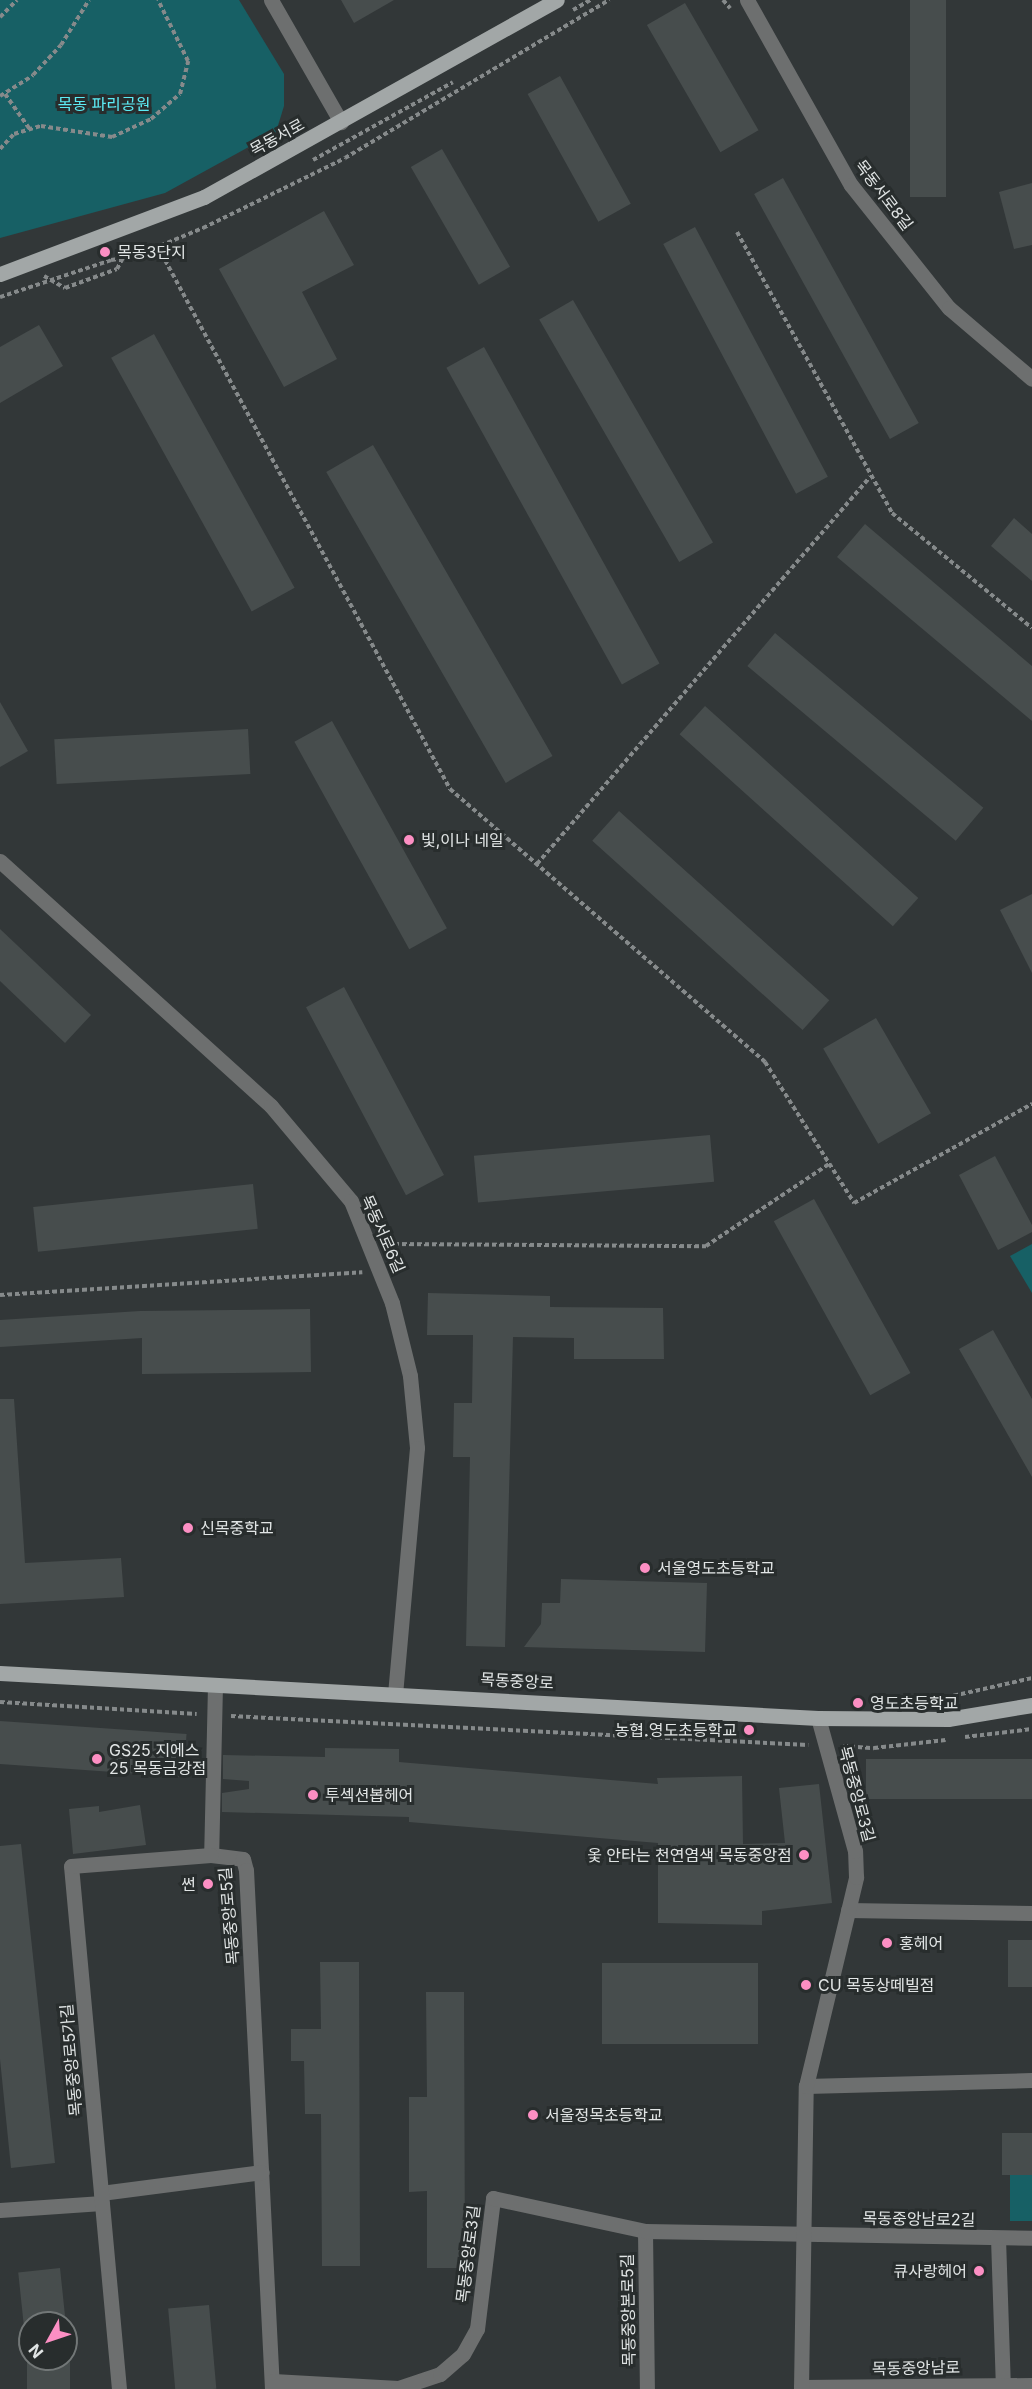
<!DOCTYPE html>
<html>
<head>
<meta charset="utf-8">
<style>
  body { margin:0 }
  #map { position:relative; width:1032px; height:2389px; overflow:hidden; background:#323738; font-family:Inter,"Noto Sans KR",sans-serif }
  div>[style] { position:absolute }
  [style*='--x'] { left:calc(var(--x)*1px); top:calc(var(--y)*1px); width:calc(var(--w)*1px); rotate:calc(var(--a)*1deg) }
  .green>* { inset:0; background:#176065; transform-origin:0 0 }
  .building>* { inset:0; background:#474d4d; transform-origin:0 0 }
  .path>* { height:4px; margin-top:-2px; transform-origin:0; background:repeating-linear-gradient(90deg,#868a8b 0 4.5px,transparent 0 7.5px) }
  .minor>* { height:15px; margin:-7.5px; padding:0 7.5px; transform-origin:7.5px; border-radius:7.5px; background:#6d6f6f }
  .major>* { height:15px; margin:-7.5px; padding:0 7.5px; transform-origin:7.5px; border-radius:7.5px; background:#a2a7a7 }
  .dots>* { width:16px; height:16px; translate:-50% -50%; box-sizing:border-box; border:3px solid #282d2d; border-radius:50% }
  span { translate:-50% -50%; white-space:nowrap; text-align:center; line-height:1.15; -webkit-text-stroke:6px #282d2d; paint-order:stroke }
  .park-label { font-size:16px; color:#5cebf4 }
  .street-label { font-size:16px; color:#e1e5e5 }
  .poi-label { font-size:16px; color:#e1e5e5 }
  .left { translate:0 -50%; text-align:left }
  .right { translate:-100% -50%; text-align:right }
  .north { position:absolute; left:18px; top:2311px; width:60px; height:60px; box-sizing:border-box; background:#282d2d; border:2px solid #727777; border-radius:50%; rotate:230deg; font-size:16px; font-weight:700; line-height:24px; text-align:center; color:#e1e5e5 }
  .north::after { content:''; display:block; margin:auto; width:21px; height:27px; background:#fc8fc3; clip-path:polygon(50% 0,100% 100%,50% 72%,0 100%) }
</style>
</head>
<body>
<div id="map">
  <div class="green">
    <div style="clip-path:polygon(0 0,239px 0,284px 74px,284px 106px,276px 132px,165px 193px,0 238px)"></div>
    <div style="clip-path:polygon(1032px 1244px,1032px 1293px,1010px 1256px)"></div>
    <div style="left:1010px;top:2175px;width:22px;height:46px"></div>
  </div>
  <div class="building">
    <div style="clip-path:polygon(341px 0,394px 0,354px 23px)"></div>
    <div style="left:910px;top:0;width:36px;height:197px"></div>
    <div style="left:685px;top:3px;width:147px;height:44px;rotate:60deg"></div>
    <div style="left:560px;top:76px;width:146px;height:37px;rotate:61deg"></div>
    <div style="left:442px;top:149px;width:136px;height:36px;rotate:60deg"></div>
    <div style="left:783px;top:178px;width:280px;height:33px;rotate:61deg"></div>
    <div style="clip-path:polygon(1032px 183px,1032px 245px,1014px 249px,999px 192px)"></div>
    <div style="clip-path:polygon(324px 211px,354px 265px,302px 292px,337px 359px,284px 387px,219px 269px)"></div>
    <div style="left:695px;top:227px;width:283px;height:36px;rotate:62deg"></div>
    <div style="left:573px;top:300px;width:280px;height:39px;rotate:60deg"></div>
    <div style="clip-path:polygon(39px 325px,63px 366px,0 403px,0 347px)"></div>
    <div style="left:154px;top:334px;width:290px;height:49px;rotate:61deg"></div>
    <div style="left:484px;top:347px;width:362px;height:43px;rotate:61deg"></div>
    <div style="left:373px;top:445px;width:359px;height:54px;rotate:60deg"></div>
    <div style="clip-path:polygon(1014px 518px,1032px 534px,1032px 581px,991px 546px)"></div>
    <div style="clip-path:polygon(865px 524px,1032px 666px,1032px 721px,837px 557px)"></div>
    <div style="left:775px;top:633px;width:272px;height:43px;rotate:40deg"></div>
    <div style="clip-path:polygon(0 702px,28px 751px,0 767px)"></div>
    <div style="left:705px;top:706px;width:287px;height:38px;rotate:42deg"></div>
    <div style="left:332px;top:721px;width:237px;height:43px;rotate:61deg"></div>
    <div style="left:248px;top:729px;width:45px;height:194px;rotate:87deg"></div>
    <div style="left:619px;top:811px;width:283px;height:40px;rotate:42deg"></div>
    <div style="clip-path:polygon(1032px 894px,1032px 973px,1000px 910px)"></div>
    <div style="clip-path:polygon(0 929px,91px 1015px,65px 1043px,0 981px)"></div>
    <div style="left:344px;top:987px;width:213px;height:43px;rotate:62deg"></div>
    <div style="left:876px;top:1018px;width:110px;height:61px;rotate:60deg"></div>
    <div style="left:710px;top:1135px;width:47px;height:237px;rotate:85deg"></div>
    <div style="clip-path:polygon(995px 1156px,1032px 1225px,1032px 1232px,998px 1250px,959px 1175px)"></div>
    <div style="left:253px;top:1184px;width:45px;height:221px;rotate:84deg"></div>
    <div style="left:814px;top:1199px;width:199px;height:46px;rotate:61deg"></div>
    <div style="clip-path:polygon(428px 1293px,550px 1296px,550px 1307px,663px 1308px,664px 1359px,574px 1359px,574px 1338px,513px 1337px,505px 1647px,466px 1646px,470px 1457px,453px 1457px,454px 1403px,472px 1403px,473px 1335px,427px 1335px)"></div>
    <div style="clip-path:polygon(310px 1309px,311px 1372px,142px 1374px,142px 1338px,0 1347px,0 1320px,140px 1311px)"></div>
    <div style="clip-path:polygon(993px 1330px,1032px 1399px,1032px 1477px,959px 1349px)"></div>
    <div style="clip-path:polygon(0 1399px,14px 1399px,25px 1563px,121px 1558px,124px 1597px,0 1604px)"></div>
    <div style="clip-path:polygon(561px 1579px,707px 1583px,705px 1652px,524px 1647px,541px 1624px,542px 1603px,560px 1603px)"></div>
    <div style="left:0;top:1721px;width:187px;height:43px;rotate:4deg"></div>
    <div style="clip-path:polygon(325px 1748px,399px 1749px,399px 1762px,658px 1784px,657px 1778px,742px 1776px,743px 1844px,785px 1843px,779px 1788px,819px 1784px,832px 1903px,762px 1911px,762px 1925px,658px 1923px,658px 1843px,409px 1822px,409px 1817px,222px 1812px,222px 1793px,249px 1789px,249px 1781px,223px 1779px,223px 1755px,325px 1757px)"></div>
    <div style="left:1032px;top:1759px;width:40px;height:166px;rotate:90deg"></div>
    <div style="clip-path:polygon(140px 1805px,146px 1845px,73px 1854px,69px 1809px,99px 1806px,99px 1812px)"></div>
    <div style="clip-path:polygon(21px 1844px,55px 2163px,11px 2168px,0 2059px,0 1846px)"></div>
    <div style="left:1032px;top:1940px;width:47px;height:24px;rotate:90deg"></div>
    <div style="clip-path:polygon(320px 1962px,359px 1962px,360px 2266px,322px 2266px,321px 2114px,305px 2114px,304px 2061px,291px 2061px,291px 2029px,321px 2029px)"></div>
    <div style="left:602px;top:1963px;width:156px;height:81px"></div>
    <div style="clip-path:polygon(426px 1992px,464px 1992px,465px 2268px,427px 2268px,427px 2191px,409px 2192px,409px 2097px,427px 2097px)"></div>
    <div style="left:1002px;top:2133px;width:30px;height:42px"></div>
    <div style="left:60px;top:2268px;width:55px;height:42px;rotate:84deg"></div>
    <div style="left:209px;top:2305px;width:84px;height:41px;rotate:85deg"></div>
    <div style="left:27px;top:2359px;width:43px;height:30px"></div>
  </div>
  <div class="path">
    <div style="--x:723;--y:0;--w:11;--a:49"></div>
    <div style="--x:573;--y:10;--w:20;--a:-30"></div>
    <div style="--x:0;--y:17;--w:24;--a:-45"></div>
    <div style="--x:5;--y:94;--w:42;--a:54.8"></div>
    <div style="--x:0;--y:96;--w:39;--a:-32"></div>
    <div style="--x:33;--y:75;--w:41;--a:-47"></div>
    <div style="--x:61;--y:45;--w:53;--a:-58.1"></div>
    <div style="--x:0;--y:149;--w:21;--a:-47"></div>
    <div style="--x:14;--y:134;--w:28;--a:-17"></div>
    <div style="--x:41;--y:126;--w:72;--a:8.8"></div>
    <div style="--x:112;--y:137;--w:43;--a:-24.8"></div>
    <div style="--x:151;--y:119;--w:38;--a:-41"></div>
    <div style="--x:180;--y:94;--w:34;--a:-76"></div>
    <div style="--x:188;--y:61;--w:68;--a:-116.2"></div>
    <div style="--x:313;--y:160;--w:160;--a:-29.1"></div>
    <div style="--x:737;--y:232;--w:321;--a:61.1"></div>
    <div style="--x:892;--y:513;--w:181;--a:39.4"></div>
    <div style="--x:158;--y:247;--w:616;--a:61.69"></div>
    <div style="--x:450;--y:789;--w:417;--a:40.9"></div>
    <div style="--x:765;--y:1062;--w:167;--a:57.7"></div>
    <div style="--x:854;--y:1203;--w:204;--a:-29.1"></div>
    <div style="--x:44;--y:276;--w:24;--a:30"></div>
    <div style="--x:65;--y:288;--w:55;--a:-20.1"></div>
    <div style="--x:117;--y:269;--w:27;--a:-62"></div>
    <div style="--x:0;--y:297;--w:117;--a:-18.4"></div>
    <div style="--x:111;--y:260;--w:22;--a:-8"></div>
    <div style="--x:133;--y:257;--w:76;--a:-22.5"></div>
    <div style="--x:203;--y:228;--w:158;--a:-26.2"></div>
    <div style="--x:345;--y:158;--w:308;--a:-30.9"></div>
    <div style="--x:537;--y:864;--w:511;--a:-49.29"></div>
    <div style="--x:387;--y:1244;--w:319;--a:0.4"></div>
    <div style="--x:706;--y:1246;--w:148;--a:-33.7"></div>
    <div style="--x:0;--y:1295;--w:363;--a:-3.6"></div>
    <div style="--x:939;--y:1699;--w:95;--a:-12.7"></div>
    <div style="--x:0;--y:1702;--w:197;--a:3.5"></div>
    <div style="--x:231;--y:1716;--w:578;--a:2.88"></div>
    <div style="--x:965;--y:1737;--w:67;--a:-6.8"></div>
    <div style="--x:843;--y:1746;--w:31;--a:4"></div>
    <div style="--x:874;--y:1748;--w:72;--a:-6.3"></div>
  </div>
  <div class="minor">
    <div style="--x:271;--y:0;--w:141;--a:60.2"></div>
    <div style="--x:747;--y:0;--w:212;--a:60.7"></div>
    <div style="--x:851;--y:185;--w:157;--a:51.5"></div>
    <div style="--x:949;--y:308;--w:109;--a:40.5"></div>
    <div style="--x:0;--y:861;--w:365;--a:42.1"></div>
    <div style="--x:271;--y:1106;--w:124;--a:49.9"></div>
    <div style="--x:351;--y:1201;--w:110;--a:68.1"></div>
    <div style="--x:392;--y:1303;--w:75;--a:76.1"></div>
    <div style="--x:410;--y:1376;--w:72;--a:84.4"></div>
    <div style="--x:417;--y:1448;--w:246;--a:95.1"></div>
    <div style="--x:215;--y:1685;--w:170;--a:91.3"></div>
    <div style="--x:211;--y:1855;--w:32;--a:7"></div>
    <div style="--x:243;--y:1859;--w:11;--a:75"></div>
    <div style="--x:246;--y:1870;--w:520;--a:87.13"></div>
    <div style="--x:848;--y:1910;--w:184;--a:0.9"></div>
    <div style="--x:806;--y:2086;--w:226;--a:-1.5"></div>
    <div style="--x:101;--y:2193;--w:162;--a:-7.4"></div>
    <div style="--x:0;--y:2210;--w:102;--a:-3.9"></div>
    <div style="--x:645;--y:2231;--w:158;--a:89.3"></div>
    <div style="--x:998;--y:2238;--w:147;--a:88.1"></div>
    <div style="--x:273;--y:2381;--w:125;--a:3.2"></div>
    <div style="--x:398;--y:2388;--w:44;--a:-18.4"></div>
    <div style="--x:440;--y:2374;--w:30;--a:-41"></div>
    <div style="--x:463;--y:2354;--w:29;--a:-61"></div>
    <div style="--x:477;--y:2329;--w:132;--a:-83"></div>
    <div style="--x:493;--y:2198;--w:156;--a:12.2"></div>
    <div style="--x:645;--y:2231;--w:387;--a:1"></div>
    <div style="--x:801;--y:2387;--w:231;--a:-0.5"></div>
    <div style="--x:119;--y:2389;--w:525;--a:-95.24"></div>
    <div style="--x:71;--y:1866;--w:140;--a:-4.5"></div>
    <div style="--x:801;--y:2389;--w:303;--a:-89.1"></div>
    <div style="--x:806;--y:2086;--w:215;--a:-76.5"></div>
    <div style="--x:856;--y:1877;--w:26;--a:-92"></div>
    <div style="--x:855;--y:1851;--w:138;--a:-105.5"></div>
  </div>
  <div class="major">
    <div style="--x:0;--y:274;--w:218;--a:-20.7"></div>
    <div style="--x:204;--y:197;--w:404;--a:-29.2"></div>
    <div style="--x:0;--y:1673;--w:819;--a:3.15"></div>
    <div style="--x:818;--y:1718;--w:130;--a:0.4"></div>
    <div style="--x:948;--y:1719;--w:85;--a:-9.5"></div>
  </div>
  <div class="dots">
    <div style="left:105px;top:252px;background:#fc8fc3"></div>
    <div style="left:409px;top:840px;background:#fc8fc3"></div>
    <div style="left:188px;top:1528px;background:#fc8fc3"></div>
    <div style="left:645px;top:1568px;background:#fc8fc3"></div>
    <div style="left:858px;top:1703px;background:#fc8fc3"></div>
    <div style="left:749px;top:1730px;background:#fc8fc3"></div>
    <div style="left:97px;top:1759px;background:#fc8fc3"></div>
    <div style="left:313px;top:1795px;background:#fc8fc3"></div>
    <div style="left:804px;top:1855px;background:#fc8fc3"></div>
    <div style="left:208px;top:1884px;background:#fc8fc3"></div>
    <div style="left:887px;top:1943px;background:#fc8fc3"></div>
    <div style="left:806px;top:1985px;background:#fc8fc3"></div>
    <div style="left:533px;top:2115px;background:#fc8fc3"></div>
    <div style="left:979px;top:2271px;background:#fc8fc3"></div>
  </div>
  <div class="park-label">
    <span style="left:104px;top:104px">목동 파리공원</span>
  </div>
  <div class="street-label">
    <span style="left:277px;top:137px;rotate:-29deg">목동서로</span>
    <span style="left:884px;top:195px;rotate:53deg">목동서로8길</span>
    <span style="left:383px;top:1234px;rotate:66deg">목동서로6길</span>
    <span style="left:517px;top:1681px;rotate:3deg">목동중앙로</span>
    <span style="left:857px;top:1794px;rotate:75deg">목동중앙로3길</span>
    <span style="left:229px;top:1916px;rotate:-95deg">목동중앙로5길</span>
    <span style="left:71px;top:2060px;rotate:-95deg">목동중앙로5가길</span>
    <span style="left:919px;top:2219px;rotate:1deg">목동중앙남로2길</span>
    <span style="left:468px;top:2254px;rotate:-83deg">목동중앙로3길</span>
    <span style="left:628px;top:2310px;rotate:-91deg">목동중앙본로5길</span>
    <span style="left:916px;top:2368px;rotate:-1deg">목동중앙남로</span>
  </div>
  <div class="poi-label">
    <span class="left" style="left:117px;top:252px">목동3단지</span>
    <span class="left" style="left:421px;top:840px">빛,이나 네일</span>
    <span class="left" style="left:200px;top:1528px">신목중학교</span>
    <span class="left" style="left:657px;top:1568px">서울영도초등학교</span>
    <span class="left" style="left:870px;top:1703px">영도초등학교</span>
    <span class="right" style="left:737px;top:1730px">농협.영도초등학교</span>
    <span class="left" style="left:109px;top:1759px">GS25 지에스<br>25 목동금강점</span>
    <span class="left" style="left:325px;top:1795px">투섹션봅헤어</span>
    <span class="right" style="left:792px;top:1855px">옻 안타는 천연염색 목동중앙점</span>
    <span class="right" style="left:196px;top:1884px">썬</span>
    <span class="left" style="left:899px;top:1943px">홍헤어</span>
    <span class="left" style="left:818px;top:1985px">CU 목동상떼빌점</span>
    <span class="left" style="left:545px;top:2115px">서울정목초등학교</span>
    <span class="right" style="left:967px;top:2271px">큐사랑헤어</span>
  </div>
  <div class="north">N</div>
</div>
</body>
</html>
